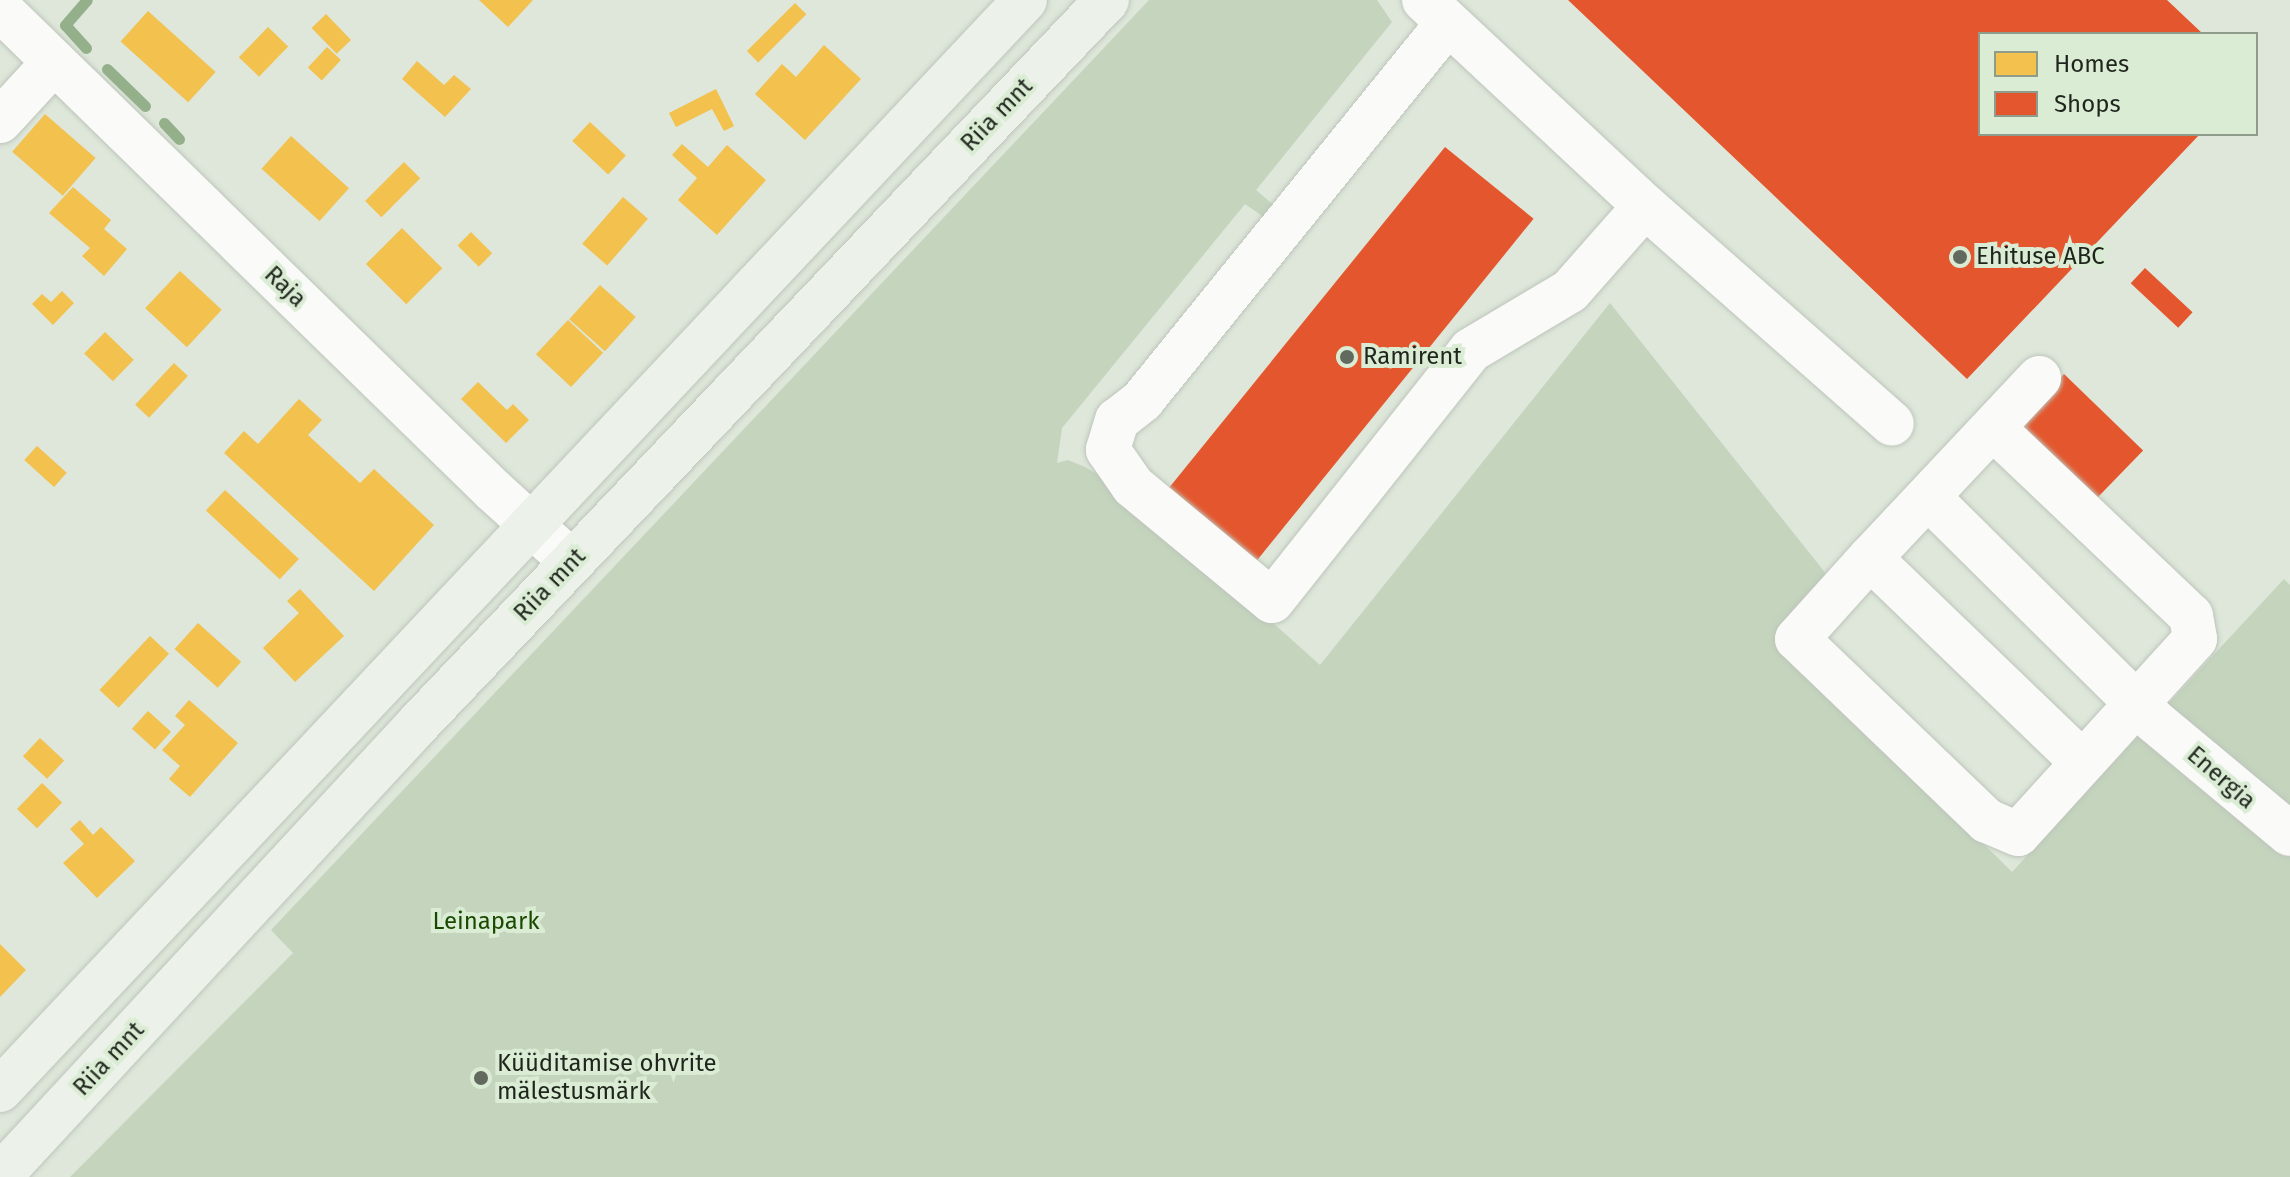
<!DOCTYPE html>
<html>
<head>
<meta charset="utf-8">
<style>
  body { margin:0 }
  #map { position:relative; width:2290px; height:1177px; overflow:hidden; background:#dee7da; font-family:"Fira Sans",sans-serif }
  div>[style] { position:absolute }
  [style*='--x'] { left:calc(var(--x)*1px); top:calc(var(--y)*1px); width:calc(var(--w)*1px); rotate:calc(var(--a)*1deg) }
  .green>* { inset:0; background:#c4d4bd }
  .homes>* { inset:0; background:#f2c14e; transform-origin:0 0 }
  .shops>* { inset:0; background:#e4572e; transform-origin:0 0 }
  .stream>* { height:11px; margin:-5.5px; padding:0 5.5px; transform-origin:5.5px; border-radius:5.5px; background:#94b08a }
  .roads { filter:drop-shadow(0 0 2px #bec5bb) drop-shadow(0 0 2px #bec5bb) }
  .minor>* { height:44px; margin:-22px; padding:0 22px; transform-origin:22px; border-radius:22px; background:#fafbf9 }
  .major>* { height:44px; margin:-22px; padding:0 22px; transform-origin:22px; border-radius:22px; background:#ecf2ea }
  .dots>* { width:22px; height:22px; translate:-50% -50%; box-sizing:border-box; border:4px solid #dbecd5; border-radius:50% }
  span { translate:-50% -50%; white-space:nowrap; text-align:center; line-height:1.15; -webkit-text-stroke:8px #dbecd5; paint-order:stroke }
  .street-label { font-size:24px; color:#1f251d }
  .poi-label { font-size:24px; color:#1f251d }
  .left { translate:0 -50%; text-align:left }
  .park-label { font-size:24px; color:#1a4a01 }
  .legend { position:absolute; left:1978px; top:32px; width:280px; height:104px; box-sizing:border-box; background:#dbecd5; border:2px solid #909c8b; margin:0; padding:10px 14px; list-style:none; font-size:24px; color:#1f251d }
  .legend li { display:flex; align-items:center; gap:16px; height:40px }
  .legend b { width:40px; border:2px solid #909c8b }
</style>
</head>
<body>
<div id="map">
  <div class="green">
    <div style="clip-path:polygon(1149px 0,1377px 0,1392px 22px,1256px 190px,1277px 208px,1268px 220px,1245px 204px,1062px 428px,1057px 463px,1068px 460px,1085px 467px,1127px 492px,1320px 665px,1610px 303px,1831px 580px,1778px 640px,2012px 872px,2284px 579px,2290px 585px,2290px 1177px,70px 1177px,293px 953px,271px 930px)"></div>
  </div>
  <div class="homes">
    <div style="clip-path:polygon(479px 0,533px 0,508px 27px)"></div>
    <div style="left:795px;top:3px;width:16px;height:68px;rotate:45deg"></div>
    <div style="left:148px;top:11px;width:91px;height:41px;rotate:42deg"></div>
    <div style="left:326px;top:14px;width:36px;height:20px;rotate:46deg"></div>
    <div style="left:268px;top:27px;width:28px;height:42px;rotate:44deg"></div>
    <div style="clip-path:polygon(824px 45px,861px 79px,805px 140px,755px 94px,782px 64px,796px 77px)"></div>
    <div style="left:327px;top:47px;width:19px;height:28px;rotate:43deg"></div>
    <div style="clip-path:polygon(417px 61px,444px 85px,454px 75px,471px 89px,445px 117px,402px 79px)"></div>
    <div style="clip-path:polygon(716px 89px,734px 126px,724px 131px,712px 109px,676px 127px,669px 113px)"></div>
    <div style="left:45px;top:114px;width:67px;height:50px;rotate:41deg"></div>
    <div style="left:590px;top:122px;width:49px;height:26px;rotate:43deg"></div>
    <div style="left:291px;top:136px;width:78px;height:44px;rotate:42deg"></div>
    <div style="clip-path:polygon(682px 144px,708px 167px,727px 145px,766px 180px,717px 235px,678px 200px,697px 178px,672px 155px)"></div>
    <div style="left:404px;top:162px;width:23px;height:55px;rotate:45deg"></div>
    <div style="clip-path:polygon(73px 187px,111px 220px,104px 229px,127px 249px,104px 276px,82px 256px,90px 248px,49px 213px)"></div>
    <div style="left:623px;top:197px;width:33px;height:62px;rotate:41deg"></div>
    <div style="left:402px;top:228px;width:57px;height:51px;rotate:45deg"></div>
    <div style="left:471px;top:232px;width:30px;height:19px;rotate:45deg"></div>
    <div style="left:180px;top:271px;width:57px;height:51px;rotate:43deg"></div>
    <div style="left:600px;top:285px;width:48px;height:46px;rotate:42deg"></div>
    <div style="clip-path:polygon(62px 291px,74px 303px,53px 325px,32px 304px,42px 294px,51px 302px)"></div>
    <div style="left:568px;top:320px;width:48px;height:47px;rotate:43deg"></div>
    <div style="left:105px;top:332px;width:40px;height:30px;rotate:44deg"></div>
    <div style="left:174px;top:363px;width:19px;height:57px;rotate:43deg"></div>
    <div style="clip-path:polygon(478px 382px,507px 410px,513px 404px,529px 420px,506px 443px,461px 399px)"></div>
    <div style="clip-path:polygon(299px 399px,322px 420px,308px 435px,360px 483px,374px 469px,434px 525px,374px 591px,224px 453px,244px 431px,258px 444px)"></div>
    <div style="left:37px;top:446px;width:40px;height:19px;rotate:42deg"></div>
    <div style="left:225px;top:490px;width:101px;height:28px;rotate:43deg"></div>
    <div style="clip-path:polygon(300px 589px,344px 636px,295px 682px,263px 648px,299px 613px,287px 601px)"></div>
    <div style="left:198px;top:623px;width:58px;height:35px;rotate:42deg"></div>
    <div style="left:150px;top:636px;width:26px;height:74px;rotate:43deg"></div>
    <div style="clip-path:polygon(189px 700px,238px 743px,190px 797px,169px 779px,180px 766px,162px 750px,185px 725px,175px 716px)"></div>
    <div style="left:148px;top:711px;width:31px;height:24px;rotate:42deg"></div>
    <div style="left:40px;top:738px;width:33px;height:25px;rotate:43deg"></div>
    <div style="left:42px;top:783px;width:28px;height:36px;rotate:44deg"></div>
    <div style="clip-path:polygon(80px 820px,93px 835px,101px 827px,135px 861px,97px 898px,63px 863px,84px 844px,70px 829px)"></div>
    <div style="clip-path:polygon(0 944px,26px 970px,0 997px)"></div>
  </div>
  <div class="shops">
    <div style="clip-path:polygon(1568px 0,2167px 0,2203px 34px,1980px 34px,1980px 134px,2200px 134px,1967px 379px)"></div>
    <div style="left:1445px;top:147px;width:114px;height:450px;rotate:39deg"></div>
    <div style="left:2145px;top:268px;width:65px;height:21px;rotate:43deg"></div>
    <div style="left:2064px;top:374px;width:110px;height:67px;rotate:44deg"></div>
  </div>
  <div class="stream">
    <div style="--x:86;--y:48;--w:31;--a:-132"></div>
    <div style="--x:65;--y:25;--w:33;--a:-49"></div>
    <div style="--x:107;--y:69;--w:53;--a:44.2"></div>
    <div style="--x:164;--y:123;--w:22;--a:47"></div>
  </div>
  <div class="roads">
    <div class="minor">
      <div style="--x:1424;--y:0;--w:302;--a:43"></div>
      <div style="--x:1645;--y:206;--w:329;--a:41.4"></div>
      <div style="--x:0;--y:9;--w:690;--a:44.3"></div>
      <div style="--x:494;--y:491;--w:105;--a:42.3"></div>
      <div style="--x:1447;--y:24;--w:484;--a:129"></div>
      <div style="--x:1143;--y:400;--w:33;--a:142"></div>
      <div style="--x:1117;--y:420;--w:31;--a:107"></div>
      <div style="--x:1108;--y:450;--w:44;--a:55.2"></div>
      <div style="--x:1133;--y:486;--w:180;--a:39.6"></div>
      <div style="--x:1272;--y:601;--w:320;--a:-51.6"></div>
      <div style="--x:1471;--y:350;--w:115;--a:-30.8"></div>
      <div style="--x:1570;--y:291;--w:113;--a:-48.6"></div>
      <div style="--x:0;--y:121;--w:80;--a:-47.5"></div>
      <div style="--x:1993;--y:428;--w:273;--a:43.5"></div>
      <div style="--x:2191;--y:616;--w:23;--a:80"></div>
      <div style="--x:2195;--y:639;--w:263;--a:132.2"></div>
      <div style="--x:2018;--y:834;--w:34;--a:-157"></div>
      <div style="--x:1987;--y:821;--w:263;--a:-136.2"></div>
      <div style="--x:1797;--y:639;--w:109;--a:-48"></div>
      <div style="--x:1870;--y:558;--w:247;--a:-46.8"></div>
      <div style="--x:1929;--y:498;--w:315;--a:44.7"></div>
      <div style="--x:2153;--y:720;--w:178;--a:39.8"></div>
      <div style="--x:1870;--y:558;--w:293;--a:43.9"></div>
    </div>
    <div class="major">
      <div style="--x:0;--y:1090;--w:1496;--a:-46.76"></div>
      <div style="--x:0;--y:1176;--w:617;--a:-47.23"></div>
      <div style="--x:419;--y:723;--w:998;--a:-46.42"></div>
    </div>
  </div>
  <div class="dots">
    <div style="left:1960px;top:257px;background:#62695f"></div>
    <div style="left:1347px;top:357px;background:#62695f"></div>
    <div style="left:481px;top:1078px;background:#62695f"></div>
  </div>
  <div class="street-label">
    <span style="left:997px;top:115px;rotate:-46deg">Riia mnt</span>
    <span style="left:285px;top:287px;rotate:44deg">Raja</span>
    <span style="left:550px;top:585px;rotate:-46deg">Riia mnt</span>
    <span style="left:2221px;top:778px;rotate:41deg">Energia</span>
    <span style="left:109px;top:1059px;rotate:-47deg">Riia mnt</span>
  </div>
  <div class="poi-label">
    <span class="left" style="left:1976px;top:257px">Ehituse ABC</span>
    <span class="left" style="left:1363px;top:357px">Ramirent</span>
    <span class="left" style="left:497px;top:1078px">Küüditamise ohvrite<br>mälestusmärk</span>
  </div>
  <div class="park-label">
    <span style="left:486px;top:922px">Leinapark</span>
  </div>
  <ul class="legend">
  <li><b style="height:22px;background:#f2c14e"></b>Homes</li>
  <li><b style="height:22px;background:#e4572e"></b>Shops</li>
  </ul>
</div>
</body>
</html>
